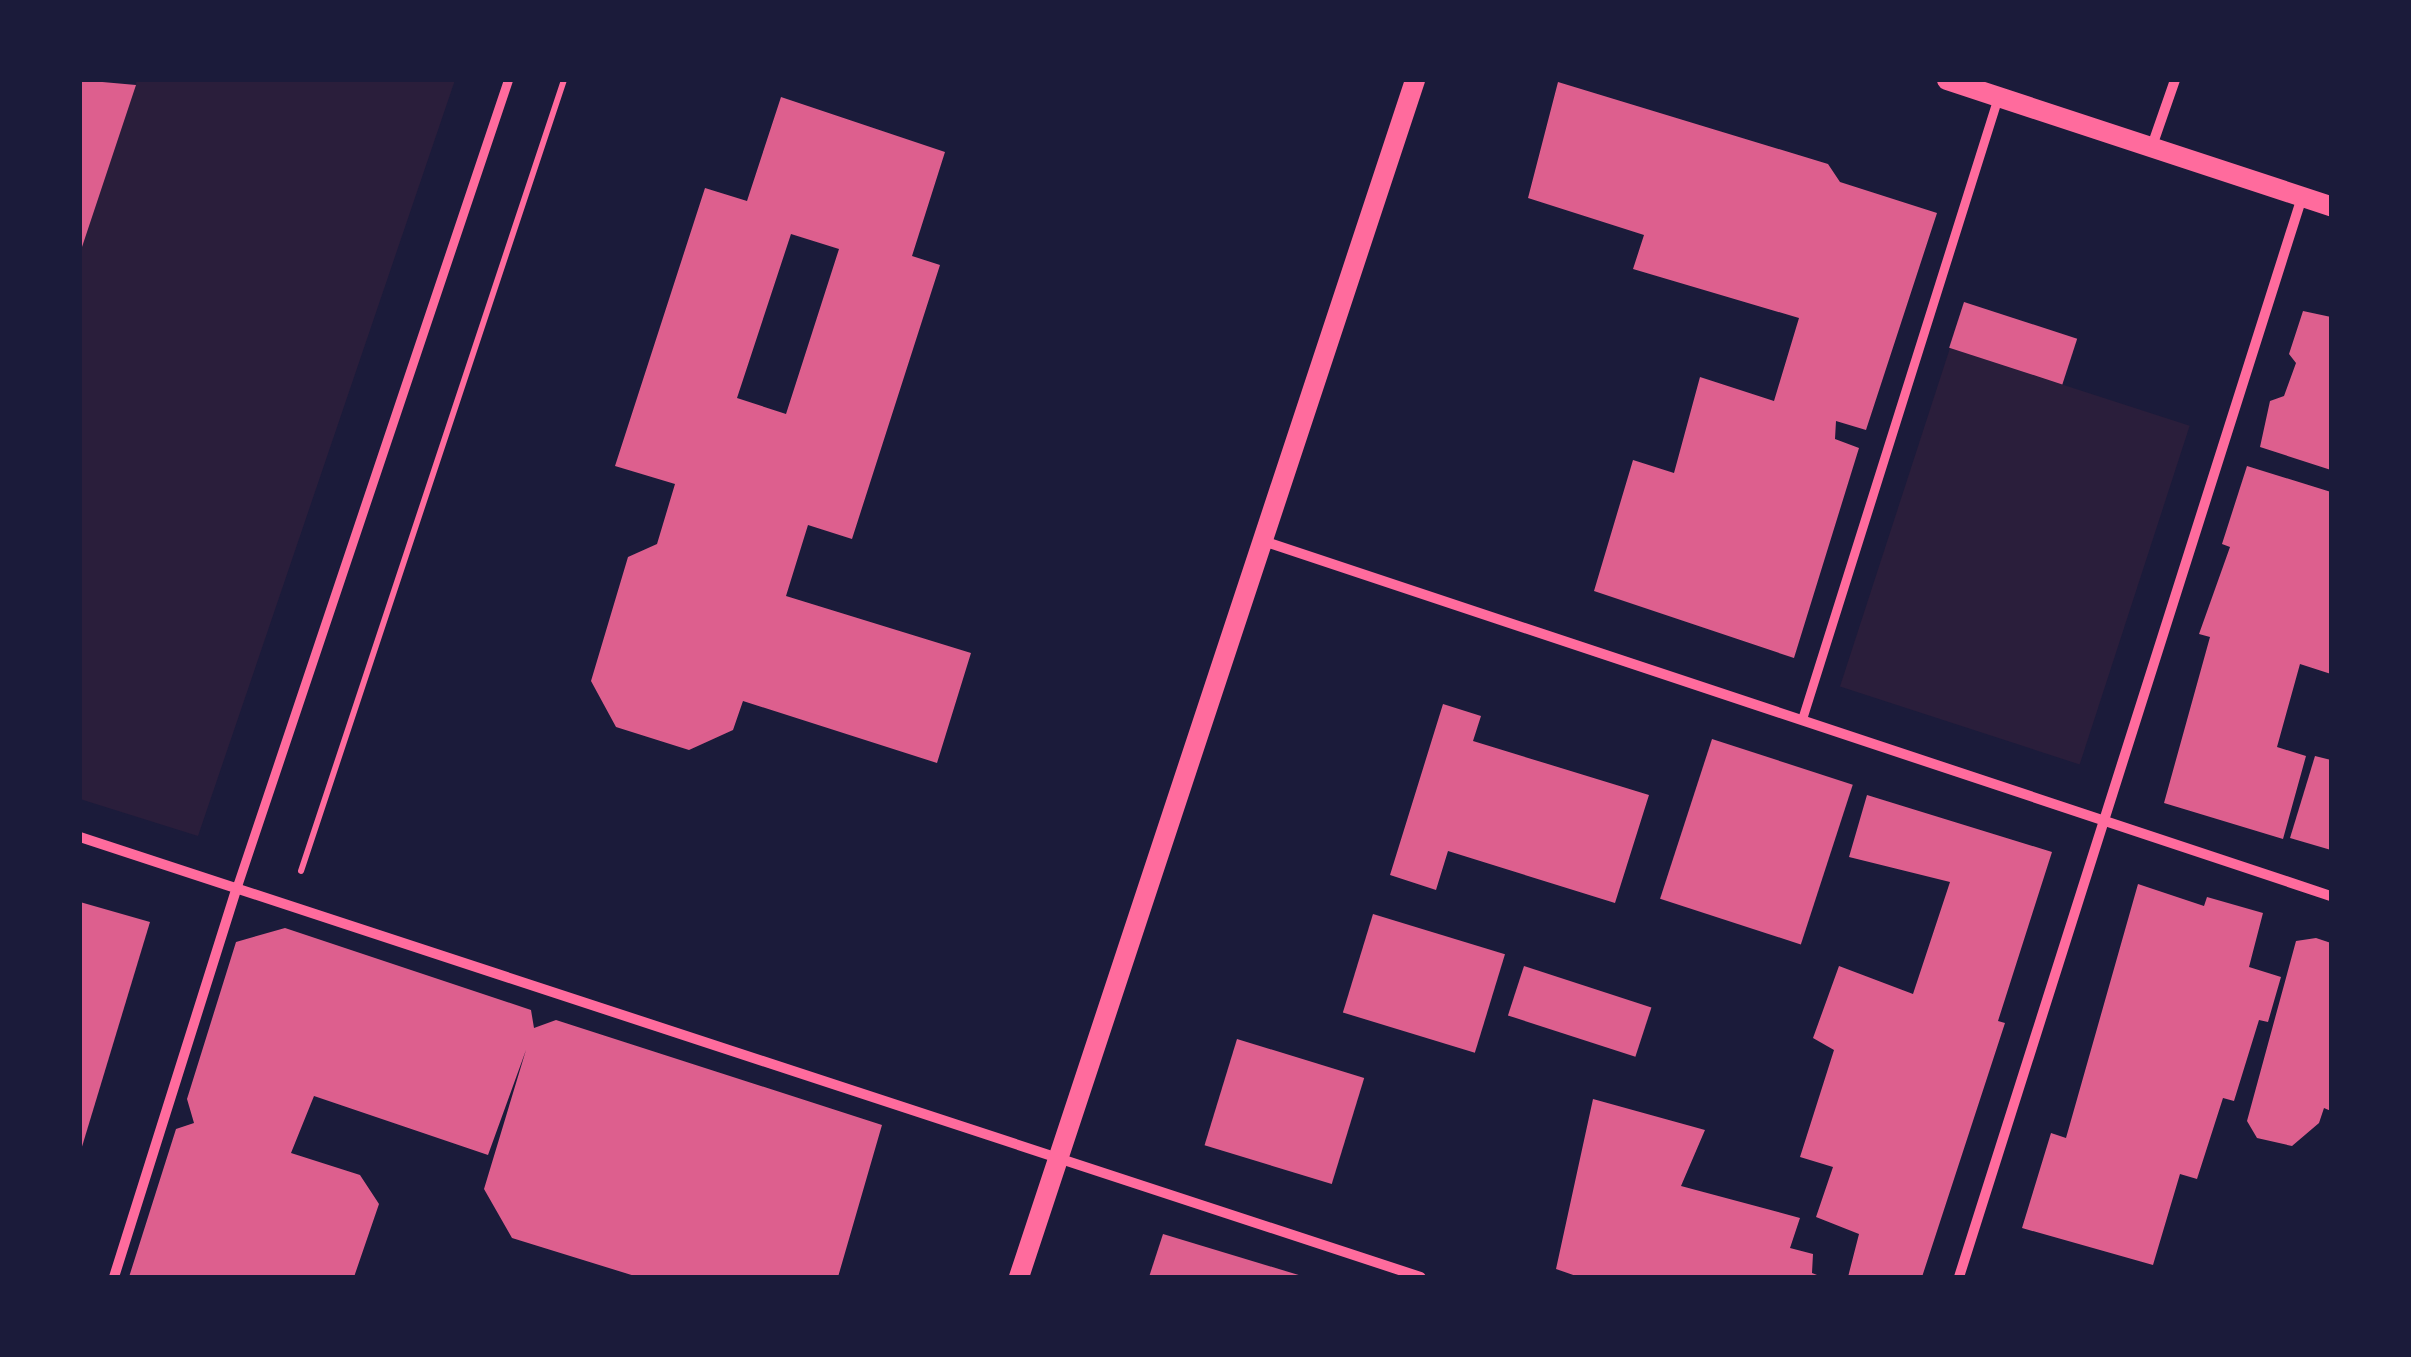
<!DOCTYPE html>
<html>
<head>
<meta charset="utf-8">
<style>
  body { margin:0 }
  #map { position:relative; width:2411px; height:1357px; overflow:hidden; background:#1b1b3a; font-family:"Crimson Pro",serif }
  div>[style] { position:absolute }
  [style*='--x'] { left:calc(var(--x)*1px); top:calc(var(--y)*1px); width:calc(var(--w)*1px); rotate:calc(var(--a)*1deg) }
  .green>* { inset:0; background:#2a1e3b; transform-origin:0 0 }
  .building>* { inset:0; background:#dd5f8e; transform-origin:0 0 }
  .path>* { height:6px; margin:-3px; padding:0 3px; transform-origin:3px; border-radius:3px; background:#ff6b9d }
  .pedestrian>* { height:9px; margin:-4.5px; padding:0 4.5px; transform-origin:4.5px; border-radius:4.5px; background:#ff6b9d }
  .minor>* { height:10px; margin:-5px; padding:0 5px; transform-origin:5px; border-radius:5px; background:#ff6b9d }
  .secondary>* { height:20px; margin:-10px; padding:0 10px; transform-origin:10px; border-radius:10px; background:#ff6b9d }
  span { translate:-50% -50%; white-space:nowrap; text-align:center; line-height:1.15; -webkit-text-stroke:8px #1b1b3a; paint-order:stroke }
  .frame { position:absolute; inset:0; border:82px solid #1b1b3a; pointer-events:none }
</style>
</head>
<body>
<div id="map">
  <div class="green">
    <div style="clip-path:polygon(137px 80px,455px 80px,198px 836px,80px 799px,80px 252px)"></div>
    <div style="left:1950px;top:348px;width:252px;height:356px;rotate:18deg"></div>
  </div>
  <div class="building">
    <div style="clip-path:polygon(80px 80px,136px 85px,81px 250px,80px 250px)"></div>
    <div style="clip-path:polygon(1558px 82px,1828px 164px,1840px 182px,1937px 213px,1866px 430px,1836px 421px,1835px 439px,1859px 448px,1794px 658px,1594px 591px,1633px 460px,1674px 473px,1700px 377px,1774px 401px,1799px 318px,1633px 269px,1644px 235px,1528px 198px)"></div>
    <div style="clip-path:polygon(evenodd,781px 97px,945px 152px,912px 256px,940px 265px,852px 539px,808px 525px,786px 596px,971px 653px,937px 763px,743px 701px,733px 730px,689px 750px,616px 727px,591px 681px,628px 557px,657px 544px,675px 484px,615px 466px,705px 188px,747px 201px,781px 97px,791px 234px,839px 249px,786px 414px,737px 398px,791px 234px)"></div>
    <div style="left:1964px;top:302px;width:119px;height:48px;rotate:18deg"></div>
    <div style="clip-path:polygon(2303px 311px,2331px 317px,2331px 470px,2260px 447px,2270px 401px,2284px 396px,2296px 363px,2289px 354px)"></div>
    <div style="clip-path:polygon(2247px 466px,2331px 492px,2331px 674px,2300px 664px,2277px 747px,2306px 756px,2283px 839px,2164px 803px,2210px 637px,2199px 634px,2230px 547px,2222px 544px)"></div>
    <div style="clip-path:polygon(1443px 704px,1481px 716px,1473px 741px,1649px 795px,1615px 903px,1448px 851px,1436px 890px,1390px 875px)"></div>
    <div style="left:1712px;top:739px;width:148px;height:168px;rotate:18deg"></div>
    <div style="clip-path:polygon(2315px 756px,2331px 760px,2331px 850px,2290px 838px)"></div>
    <div style="clip-path:polygon(1867px 795px,2052px 852px,1998px 1021px,2005px 1023px,1922px 1277px,1848px 1277px,1859px 1234px,1816px 1217px,1833px 1167px,1800px 1157px,1834px 1050px,1813px 1038px,1839px 966px,1913px 994px,1950px 882px,1849px 857px)"></div>
    <div style="clip-path:polygon(2138px 884px,2204px 906px,2207px 897px,2263px 913px,2249px 967px,2281px 977px,2268px 1022px,2259px 1020px,2234px 1101px,2223px 1098px,2197px 1179px,2180px 1174px,2153px 1265px,2022px 1228px,2051px 1133px,2066px 1138px)"></div>
    <div style="clip-path:polygon(80px 902px,150px 922px,81px 1150px,80px 1150px)"></div>
    <div style="left:1373px;top:914px;width:138px;height:103px;rotate:17deg"></div>
    <div style="clip-path:polygon(285px 928px,531px 1010px,534px 1028px,556px 1020px,882px 1125px,838px 1277px,638px 1277px,512px 1238px,484px 1189px,526px 1050px,488px 1155px,314px 1096px,291px 1153px,360px 1175px,379px 1204px,354px 1277px,129px 1277px,176px 1129px,194px 1123px,187px 1099px,236px 942px)"></div>
    <div style="clip-path:polygon(2316px 938px,2331px 943px,2331px 1111px,2324px 1108px,2319px 1123px,2292px 1146px,2257px 1138px,2247px 1121px,2296px 941px)"></div>
    <div style="left:1524px;top:966px;width:134px;height:52px;rotate:18deg"></div>
    <div style="left:1237px;top:1039px;width:133px;height:111px;rotate:17deg"></div>
    <div style="clip-path:polygon(1593px 1099px,1705px 1130px,1681px 1186px,1800px 1218px,1790px 1248px,1813px 1254px,1812px 1273px,1822px 1277px,1579px 1277px,1556px 1269px)"></div>
    <div style="clip-path:polygon(1163px 1234px,1302px 1276px,1302px 1277px,1149px 1277px)"></div>
  </div>
  <div class="path">
    <div style="--x:301;--y:871;--w:834;--a:-71.61"></div>
  </div>
  <div class="pedestrian">
    <div style="--x:1802;--y:719;--w:652;--a:-72.51"></div>
    <div style="--x:237;--y:886;--w:850;--a:-71.42"></div>
  </div>
  <div class="minor">
    <div style="--x:2152;--y:146;--w:70;--a:-70.8"></div>
    <div style="--x:1263;--y:541;--w:1125;--a:18.39"></div>
    <div style="--x:80;--y:837;--w:1411;--a:18.17"></div>
    <div style="--x:114;--y:1277;--w:410;--a:-72.5"></div>
    <div style="--x:1959;--y:1277;--w:1133;--a:-72.38"></div>
  </div>
  <div class="secondary">
    <div style="--x:1947;--y:80;--w:404;--a:18.2"></div>
    <div style="--x:1019;--y:1277;--w:1261;--a:-71.69"></div>
  </div>
  <div class="frame"></div>
</div>
</body>
</html>
